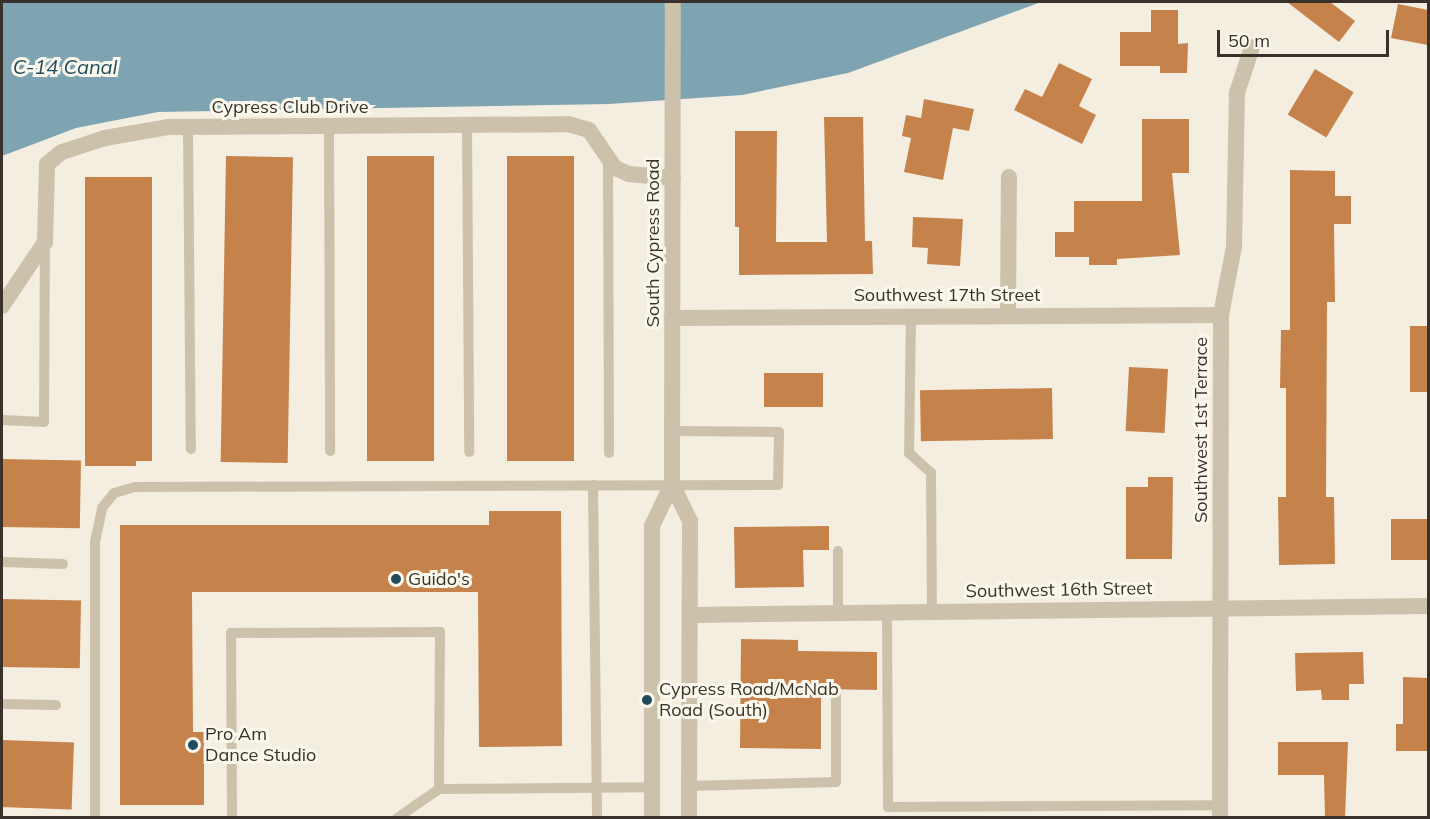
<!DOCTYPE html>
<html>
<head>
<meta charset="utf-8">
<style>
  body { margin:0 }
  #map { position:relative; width:1430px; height:819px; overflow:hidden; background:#f3eee0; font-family:Mulish,sans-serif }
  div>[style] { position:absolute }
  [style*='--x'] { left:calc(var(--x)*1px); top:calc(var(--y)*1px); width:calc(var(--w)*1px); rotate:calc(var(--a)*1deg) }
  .water>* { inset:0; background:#7fa4b1 }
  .building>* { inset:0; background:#c6824b; transform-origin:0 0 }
  .service>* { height:10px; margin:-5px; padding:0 5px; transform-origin:5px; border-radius:5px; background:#ccc1ab }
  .minor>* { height:16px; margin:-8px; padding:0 8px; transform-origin:8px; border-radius:8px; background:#ccc1ab }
  .tertiary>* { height:16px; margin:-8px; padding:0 8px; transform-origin:8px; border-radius:8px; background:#ccc1ab }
  .dots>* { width:16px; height:16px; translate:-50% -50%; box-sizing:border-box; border:3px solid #faf7ed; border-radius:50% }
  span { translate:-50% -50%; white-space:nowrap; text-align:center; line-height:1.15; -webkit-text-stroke:6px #faf7ed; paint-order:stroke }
  .street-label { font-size:18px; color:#3a322a }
  .poi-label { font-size:18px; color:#3a322a }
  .left { translate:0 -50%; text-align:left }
  .water-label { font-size:20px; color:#1f4c5c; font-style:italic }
  .frame { position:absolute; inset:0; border:3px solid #3a322a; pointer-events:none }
  .scale { position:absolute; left:1217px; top:30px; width:172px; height:27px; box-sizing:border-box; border:3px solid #3a322a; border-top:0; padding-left:8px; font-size:18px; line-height:21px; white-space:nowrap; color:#3a322a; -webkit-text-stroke:4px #faf7ed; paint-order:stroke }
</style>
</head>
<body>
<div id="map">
  <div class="water">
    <div style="clip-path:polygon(2px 2px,1041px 2px,848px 73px,742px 95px,609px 104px,158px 112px,76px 128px,2px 156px)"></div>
  </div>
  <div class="building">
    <div style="clip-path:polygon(1287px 2px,1330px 2px,1355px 21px,1339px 42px)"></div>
    <div style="clip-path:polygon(1398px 4px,1428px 10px,1428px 45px,1391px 38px)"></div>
    <div style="clip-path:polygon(1151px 10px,1178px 10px,1178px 44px,1188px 43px,1187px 73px,1160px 73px,1160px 66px,1120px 66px,1120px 32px,1151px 32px)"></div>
    <div style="clip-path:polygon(1059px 63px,1092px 79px,1079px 106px,1096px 115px,1082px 144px,1014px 110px,1025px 89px,1042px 97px)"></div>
    <div style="left:1315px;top:69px;width:45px;height:53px;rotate:31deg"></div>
    <div style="clip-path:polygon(924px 99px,974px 109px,969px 131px,953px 128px,943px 180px,904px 172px,911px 138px,902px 136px,906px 115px,921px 118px)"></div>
    <div style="clip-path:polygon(824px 117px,863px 117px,865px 241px,872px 241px,873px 274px,739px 275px,739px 227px,735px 227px,735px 131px,777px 131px,776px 242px,827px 242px)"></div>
    <div style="clip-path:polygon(1142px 119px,1189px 119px,1189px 173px,1172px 173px,1180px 255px,1117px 259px,1117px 265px,1089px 265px,1089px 257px,1055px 257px,1055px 232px,1074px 232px,1074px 201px,1142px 201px)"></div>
    <div style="left:226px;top:156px;width:67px;height:306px;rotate:1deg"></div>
    <div style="left:367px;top:156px;width:67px;height:305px"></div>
    <div style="left:507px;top:156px;width:67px;height:305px"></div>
    <div style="clip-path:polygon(1290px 170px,1335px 171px,1335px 196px,1351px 196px,1351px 224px,1334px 224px,1335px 302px,1327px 302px,1326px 497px,1334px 497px,1335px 564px,1279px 565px,1278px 497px,1286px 497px,1286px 388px,1280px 388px,1281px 330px,1290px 330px)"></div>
    <div style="clip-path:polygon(85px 177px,152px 177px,152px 461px,136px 461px,136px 466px,85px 466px)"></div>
    <div style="clip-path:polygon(913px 217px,963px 219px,960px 266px,927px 264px,928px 248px,912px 247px)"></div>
    <div style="left:1410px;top:326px;width:18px;height:66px"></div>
    <div style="left:1129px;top:367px;width:39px;height:64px;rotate:3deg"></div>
    <div style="left:823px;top:373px;width:34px;height:59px;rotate:90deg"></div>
    <div style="left:1052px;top:388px;width:51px;height:132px;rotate:89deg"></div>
    <div style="left:2px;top:459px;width:79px;height:68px;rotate:1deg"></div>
    <div style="clip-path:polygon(1148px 477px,1173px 477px,1172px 559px,1126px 559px,1126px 487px,1148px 487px)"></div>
    <div style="clip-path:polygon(489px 511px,561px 511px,562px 746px,479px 747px,478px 592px,192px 592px,193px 732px,204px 732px,204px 805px,120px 805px,120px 525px,489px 525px)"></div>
    <div style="left:1391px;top:519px;width:37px;height:41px"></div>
    <div style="clip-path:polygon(829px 526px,829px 550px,803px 550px,804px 587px,735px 588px,734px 527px)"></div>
    <div style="left:2px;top:599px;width:79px;height:68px;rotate:1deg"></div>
    <div style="clip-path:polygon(741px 639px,798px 640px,798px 651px,877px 652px,877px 690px,821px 689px,821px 749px,740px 748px)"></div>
    <div style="clip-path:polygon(1363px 652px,1364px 684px,1349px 684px,1349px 700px,1322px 700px,1321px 690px,1296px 691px,1295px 653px)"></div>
    <div style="clip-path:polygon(1403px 677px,1428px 678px,1428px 751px,1396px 751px,1396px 724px,1403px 724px)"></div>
    <div style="left:2px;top:740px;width:72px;height:67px;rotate:2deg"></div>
    <div style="clip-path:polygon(1278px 742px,1348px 742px,1345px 818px,1325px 818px,1324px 775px,1278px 775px)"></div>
  </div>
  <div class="service">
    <div style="--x:329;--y:126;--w:325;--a:89.8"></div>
    <div style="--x:467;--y:126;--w:326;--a:89.6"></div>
    <div style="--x:188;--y:127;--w:322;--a:89.5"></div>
    <div style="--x:608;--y:159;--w:294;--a:89.8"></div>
    <div style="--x:911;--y:315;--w:138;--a:90.8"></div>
    <div style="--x:909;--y:453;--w:30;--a:42"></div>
    <div style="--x:931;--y:473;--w:139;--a:89.6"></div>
    <div style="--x:2;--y:420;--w:42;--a:2.7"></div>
    <div style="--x:44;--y:422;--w:177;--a:-89.7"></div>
    <div style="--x:593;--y:485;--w:333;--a:89.3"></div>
    <div style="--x:2;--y:562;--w:61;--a:1.9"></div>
    <div style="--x:887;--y:612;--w:195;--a:89.7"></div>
    <div style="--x:888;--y:807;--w:332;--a:-0.3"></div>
    <div style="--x:838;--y:613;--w:62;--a:-90"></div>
    <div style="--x:2;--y:704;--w:54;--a:1.1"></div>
    <div style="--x:689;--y:786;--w:147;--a:-1.6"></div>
    <div style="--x:836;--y:782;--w:86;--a:-90"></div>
    <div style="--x:95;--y:818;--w:276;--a:-90"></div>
    <div style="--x:95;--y:542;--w:35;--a:-78"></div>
    <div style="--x:102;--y:508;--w:19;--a:-51"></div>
    <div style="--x:114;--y:493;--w:22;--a:-16"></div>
    <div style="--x:135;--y:487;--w:643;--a:-0.18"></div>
    <div style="--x:778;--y:485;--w:53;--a:-88.9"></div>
    <div style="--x:779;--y:432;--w:107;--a:-179.5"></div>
    <div style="--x:232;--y:818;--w:185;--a:-90.3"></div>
    <div style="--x:231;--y:633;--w:209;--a:-0.3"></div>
    <div style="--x:440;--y:632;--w:157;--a:90.4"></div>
    <div style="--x:397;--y:818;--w:51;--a:-34.6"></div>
    <div style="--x:439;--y:789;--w:213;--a:-0.5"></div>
  </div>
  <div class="minor">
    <div style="--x:2;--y:306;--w:77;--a:-56.1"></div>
    <div style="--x:45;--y:242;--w:78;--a:-88.5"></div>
    <div style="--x:47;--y:164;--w:19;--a:-39"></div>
    <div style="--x:62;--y:152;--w:45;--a:-18"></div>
    <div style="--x:105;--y:138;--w:65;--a:-9.8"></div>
    <div style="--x:169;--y:127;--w:399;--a:-0.4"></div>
    <div style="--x:568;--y:124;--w:22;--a:16"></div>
    <div style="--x:589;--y:130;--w:46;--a:55.6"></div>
    <div style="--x:615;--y:168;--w:15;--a:23"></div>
    <div style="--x:629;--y:174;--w:44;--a:5.2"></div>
    <div style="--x:1008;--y:314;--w:137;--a:-89.6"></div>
    <div style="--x:672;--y:318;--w:549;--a:-0.31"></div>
    <div style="--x:690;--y:615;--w:738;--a:-0.7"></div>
    <div style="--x:1220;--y:818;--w:503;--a:-89.89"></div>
    <div style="--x:1221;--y:315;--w:69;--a:-79.2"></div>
    <div style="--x:1234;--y:247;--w:154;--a:-88.9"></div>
    <div style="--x:1237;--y:93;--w:48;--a:-71.9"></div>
  </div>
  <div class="tertiary">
    <div style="--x:672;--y:484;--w:41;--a:64.1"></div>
    <div style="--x:690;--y:521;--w:297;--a:90.2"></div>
    <div style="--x:652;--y:818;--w:292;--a:-90"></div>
    <div style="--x:652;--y:526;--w:47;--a:-64.5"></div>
    <div style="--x:672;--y:484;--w:482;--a:-89.9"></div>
  </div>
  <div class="dots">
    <div style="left:396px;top:579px;background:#1f4c5c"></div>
    <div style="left:647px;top:700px;background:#1f4c5c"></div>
    <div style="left:193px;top:745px;background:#1f4c5c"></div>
  </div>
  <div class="street-label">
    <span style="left:290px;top:107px">Cypress Club Drive</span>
    <span style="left:653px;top:243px;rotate:-90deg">South Cypress Road</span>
    <span style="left:947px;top:295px">Southwest 17th Street</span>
    <span style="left:1201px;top:430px;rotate:-90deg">Southwest 1st Terrace</span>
    <span style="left:1059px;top:590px;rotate:-1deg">Southwest 16th Street</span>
  </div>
  <div class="poi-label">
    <span class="left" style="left:408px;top:579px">Guido's</span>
    <span class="left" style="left:659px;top:700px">Cypress Road/McNab<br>Road (South)</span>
    <span class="left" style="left:205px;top:745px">Pro Am<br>Dance Studio</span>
  </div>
  <div class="water-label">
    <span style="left:65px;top:66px">C-14 Canal</span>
  </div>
  <div class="frame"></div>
  <div class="scale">50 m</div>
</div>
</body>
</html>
